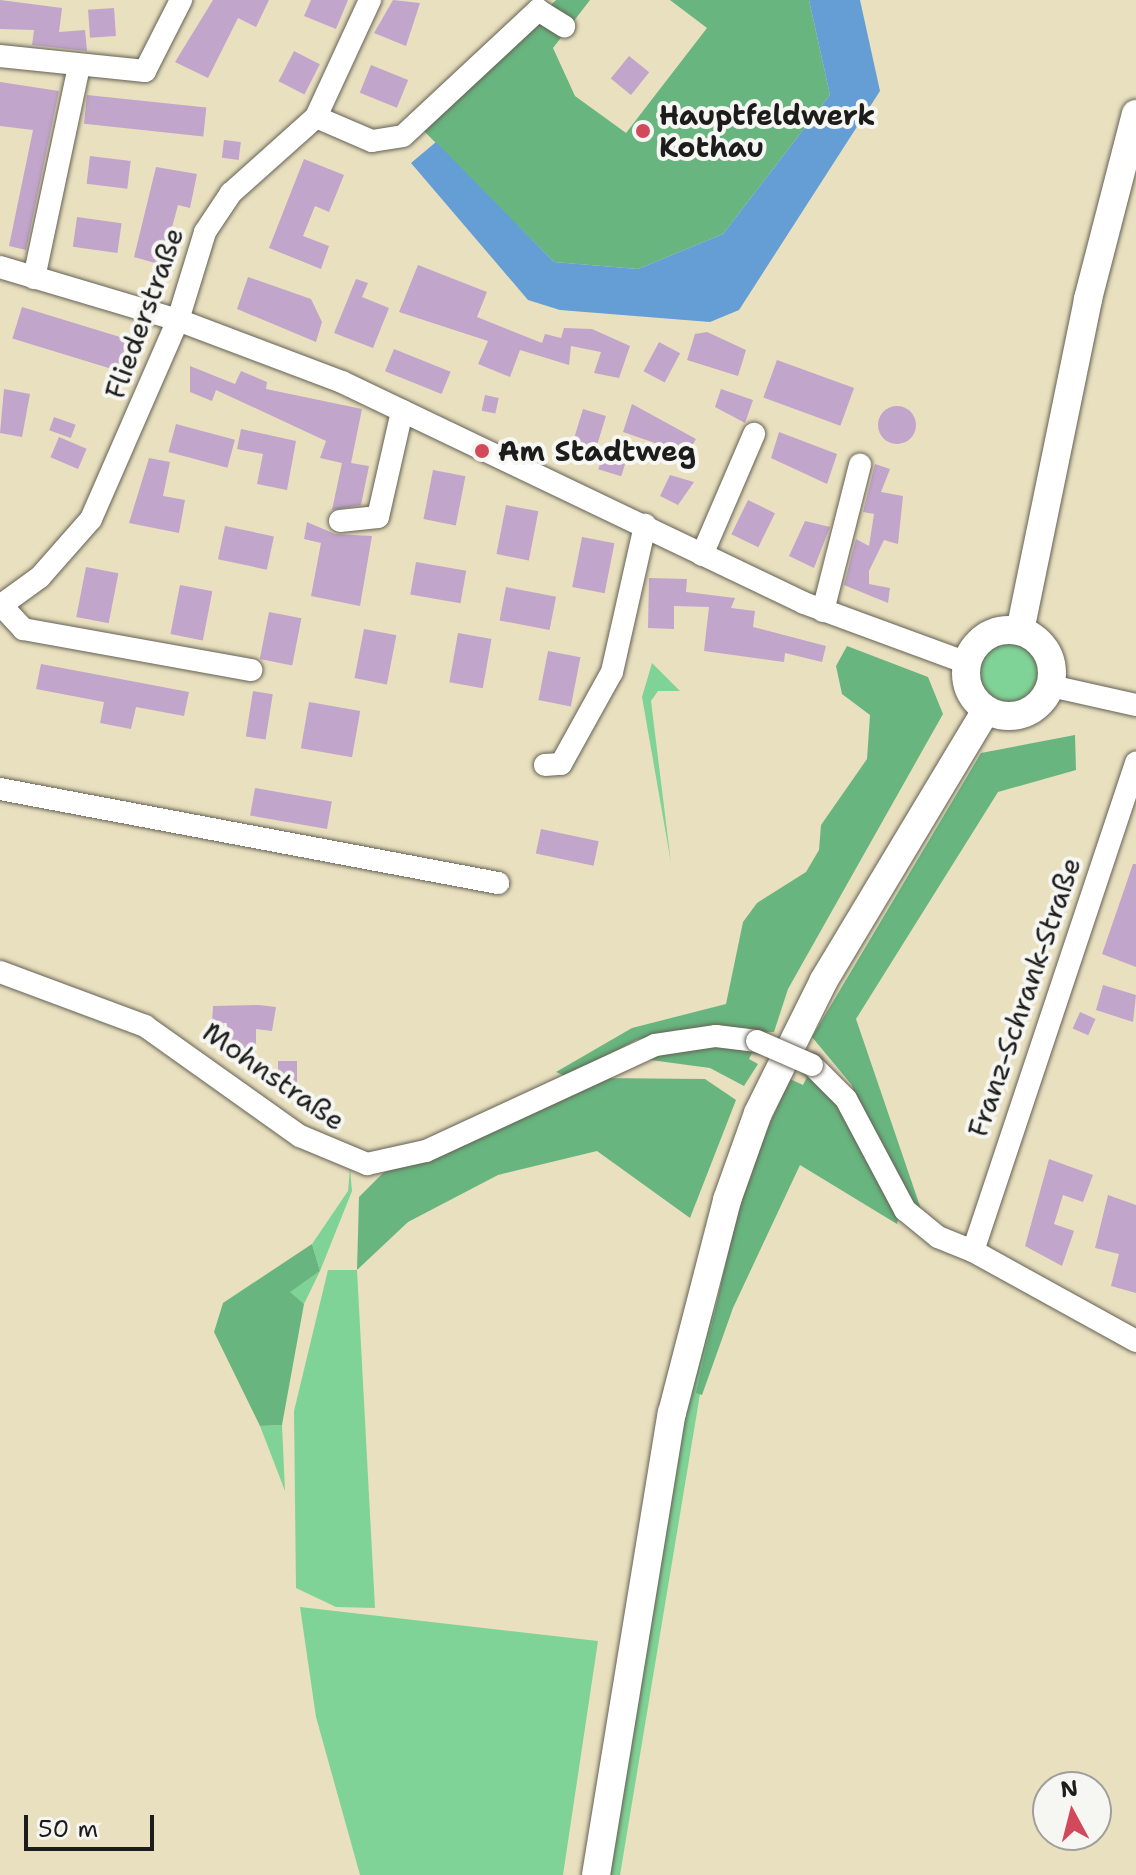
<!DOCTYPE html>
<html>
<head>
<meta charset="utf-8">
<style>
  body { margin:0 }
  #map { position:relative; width:1136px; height:1875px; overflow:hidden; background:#e9e0bf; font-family:"Shantell Sans",sans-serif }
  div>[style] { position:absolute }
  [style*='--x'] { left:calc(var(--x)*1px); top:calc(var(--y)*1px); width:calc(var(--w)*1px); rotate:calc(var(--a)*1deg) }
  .green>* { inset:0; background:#80d396 }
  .round { border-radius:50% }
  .forest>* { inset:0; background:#68b57f }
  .water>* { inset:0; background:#649ed4 }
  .building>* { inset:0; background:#c2a5ca; transform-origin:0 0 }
  .roads { filter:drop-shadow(0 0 2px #646155) drop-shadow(0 0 2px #646155) }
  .minor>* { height:22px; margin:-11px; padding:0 11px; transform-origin:11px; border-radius:11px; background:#fff }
  .major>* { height:28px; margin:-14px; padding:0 14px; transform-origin:14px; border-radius:14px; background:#fff }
  .major>.ring { margin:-14px; padding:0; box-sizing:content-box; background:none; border:28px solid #fff; border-radius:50% }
  .bridges { filter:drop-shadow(0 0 2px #646155) drop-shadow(0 0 2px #646155) }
  .minor-bridge>* { height:22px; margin:-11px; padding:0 11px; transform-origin:11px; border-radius:11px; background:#fff }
  .dots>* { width:22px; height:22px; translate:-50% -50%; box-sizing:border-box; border:4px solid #f6f6f2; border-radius:50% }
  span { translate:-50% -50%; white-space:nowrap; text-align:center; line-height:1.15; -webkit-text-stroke:8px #f6f6f2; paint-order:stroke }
  .poi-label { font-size:28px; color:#1c1c1c; font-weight:700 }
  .left { translate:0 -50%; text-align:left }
  .street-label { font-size:28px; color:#1c1c1c }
  .north { position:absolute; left:1032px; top:1771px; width:80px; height:80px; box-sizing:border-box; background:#f6f6f2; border:2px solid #9f9f9c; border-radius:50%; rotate:353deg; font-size:22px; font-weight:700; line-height:32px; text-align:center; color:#1c1c1c }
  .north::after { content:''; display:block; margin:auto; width:28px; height:36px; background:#d1495b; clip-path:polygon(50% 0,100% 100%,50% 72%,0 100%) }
  .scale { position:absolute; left:24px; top:1815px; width:130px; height:36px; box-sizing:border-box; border:4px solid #1c1c1c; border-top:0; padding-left:10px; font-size:24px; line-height:28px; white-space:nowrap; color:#1c1c1c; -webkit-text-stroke:6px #f6f6f2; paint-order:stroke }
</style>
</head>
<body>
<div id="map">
  <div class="green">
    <div class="round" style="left:975px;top:641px;width:68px;height:68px"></div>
    <div style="clip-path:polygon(652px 663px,680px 691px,658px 691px,651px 701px,671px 863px,642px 697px)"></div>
    <div style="clip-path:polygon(350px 1168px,352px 1191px,320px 1271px,304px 1304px,289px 1292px,320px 1271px,312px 1244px,348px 1191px)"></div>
    <div style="clip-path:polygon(328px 1270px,357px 1270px,375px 1608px,336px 1607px,296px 1588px,294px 1411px)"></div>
    <div style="clip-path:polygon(716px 1298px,620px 1875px,608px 1875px,680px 1417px)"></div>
    <div style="clip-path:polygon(282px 1425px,285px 1491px,260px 1426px)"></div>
    <div style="clip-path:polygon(300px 1607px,598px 1641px,563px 1875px,360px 1875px,316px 1717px)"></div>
  </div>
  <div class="forest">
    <div style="clip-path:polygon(556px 0,590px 0,553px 48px,575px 96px,626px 133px,707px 28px,670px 0,809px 0,830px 95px,723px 234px,638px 269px,554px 262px,423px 130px)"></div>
    <div style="clip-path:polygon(847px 646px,928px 677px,943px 714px,788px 989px,774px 1032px,676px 1030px,636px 1040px,567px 1077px,556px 1072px,632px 1028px,726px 1004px,743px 922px,757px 903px,806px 872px,819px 850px,821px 825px,867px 759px,870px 715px,842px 694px,836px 666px)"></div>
    <div style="clip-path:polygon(1075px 735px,1076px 770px,998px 792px,856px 1019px,924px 1218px,884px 1164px,851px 1084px,812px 1037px,981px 753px)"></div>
    <div style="clip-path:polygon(715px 1044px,753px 1051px,749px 1059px,758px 1064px,744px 1086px,710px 1068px,643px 1059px)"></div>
    <div style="clip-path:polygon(808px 1075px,836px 1099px,899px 1215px,897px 1224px,800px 1165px,733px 1308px,702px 1395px,696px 1393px,736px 1218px,765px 1134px,790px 1079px,803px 1085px)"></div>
    <div style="clip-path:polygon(596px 1078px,705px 1079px,736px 1100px,690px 1218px,597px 1151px,498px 1175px,408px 1222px,357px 1270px,359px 1197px,383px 1173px)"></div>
    <div style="clip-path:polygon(312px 1244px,320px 1271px,290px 1292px,304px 1304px,282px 1425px,260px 1426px,214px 1332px,223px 1303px)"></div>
  </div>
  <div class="water">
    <div style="clip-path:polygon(809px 0,860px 0,880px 91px,739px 310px,710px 322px,560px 310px,528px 300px,411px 163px,436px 142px,554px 262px,638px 269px,723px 234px,830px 95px)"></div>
  </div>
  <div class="building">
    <div style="clip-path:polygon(0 0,62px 8px,59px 32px,85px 30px,87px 51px,32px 45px,34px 30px,0 29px)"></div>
    <div style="clip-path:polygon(213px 0,269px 0,256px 27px,238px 18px,208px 78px,175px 62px)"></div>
    <div style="clip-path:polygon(311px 0,348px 0,336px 29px,304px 16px)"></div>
    <div style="clip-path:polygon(393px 0,420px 3px,406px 46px,374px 33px)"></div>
    <div style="left:114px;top:8px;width:28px;height:26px;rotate:86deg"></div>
    <div style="left:294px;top:51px;width:29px;height:34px;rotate:27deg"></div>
    <div style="left:629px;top:56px;width:26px;height:29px;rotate:39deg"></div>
    <div style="left:371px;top:65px;width:40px;height:30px;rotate:22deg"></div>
    <div style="clip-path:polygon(0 82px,59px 91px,26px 250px,9px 246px,33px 130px,0 126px)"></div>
    <div style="left:87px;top:95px;width:120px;height:29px;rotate:6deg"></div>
    <div style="left:224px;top:140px;width:17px;height:18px;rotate:7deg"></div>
    <div style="left:90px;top:156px;width:41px;height:28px;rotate:7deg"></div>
    <div style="clip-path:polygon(304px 159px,344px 175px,329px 212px,315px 206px,303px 236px,329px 246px,321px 269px,269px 248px)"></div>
    <div style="clip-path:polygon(156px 167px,197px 174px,190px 208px,178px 205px,162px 265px,134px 257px)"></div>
    <div style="left:77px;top:217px;width:45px;height:30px;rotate:8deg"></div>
    <div style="clip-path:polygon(418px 265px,487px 292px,477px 317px,542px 343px,545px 334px,561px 338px,564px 328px,592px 329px,630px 346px,619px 378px,594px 373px,601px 352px,571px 346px,569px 365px,520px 350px,510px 377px,478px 364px,488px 341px,399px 312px)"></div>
    <div style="clip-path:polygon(248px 277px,311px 299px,322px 322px,316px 342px,237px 309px)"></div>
    <div style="clip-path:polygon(356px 279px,368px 283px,362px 297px,389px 308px,373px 348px,334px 333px)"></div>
    <div style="left:22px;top:307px;width:111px;height:33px;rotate:17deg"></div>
    <div style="clip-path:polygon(707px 332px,746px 350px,738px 376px,687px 360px,695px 334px)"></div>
    <div style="left:659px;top:342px;width:24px;height:33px;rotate:28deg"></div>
    <div style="left:394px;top:349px;width:61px;height:24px;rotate:22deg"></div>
    <div style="left:777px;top:360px;width:82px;height:40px;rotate:20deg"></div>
    <div style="clip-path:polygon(190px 366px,235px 384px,241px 371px,267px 382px,266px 389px,362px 409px,351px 463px,369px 466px,361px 505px,332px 510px,342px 463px,320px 458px,326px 441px,216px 390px,212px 401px,190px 392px)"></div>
    <div style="clip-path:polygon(4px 389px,30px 394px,22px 437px,0 433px)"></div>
    <div style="clip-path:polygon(721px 389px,753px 400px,745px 423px,715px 407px)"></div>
    <div style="left:485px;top:395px;width:14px;height:16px;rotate:12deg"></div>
    <div style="clip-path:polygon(632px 404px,696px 439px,687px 454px,623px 432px)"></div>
    <div class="round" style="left:878px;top:406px;width:38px;height:38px"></div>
    <div style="left:583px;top:409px;width:24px;height:47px;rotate:17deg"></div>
    <div style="left:54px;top:417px;width:23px;height:14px;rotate:20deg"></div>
    <div style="left:176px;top:424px;width:61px;height:29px;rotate:15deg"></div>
    <div style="clip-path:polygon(241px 429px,296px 441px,287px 490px,257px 484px,263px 454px,237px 449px)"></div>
    <div style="clip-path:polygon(779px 432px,837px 454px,827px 484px,771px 458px)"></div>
    <div style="left:59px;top:437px;width:30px;height:22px;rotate:23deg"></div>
    <div style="left:603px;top:454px;width:24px;height:16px;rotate:17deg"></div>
    <div style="clip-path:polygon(149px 458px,170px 462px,163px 496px,185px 500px,179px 533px,129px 523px)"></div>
    <div style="clip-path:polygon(875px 464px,890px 469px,881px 492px,903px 496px,898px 544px,884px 540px,869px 571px,869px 584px,890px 588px,888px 603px,844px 585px,856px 539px,869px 546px,874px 514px,863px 512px)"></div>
    <div style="left:433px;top:470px;width:33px;height:50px;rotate:11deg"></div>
    <div style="clip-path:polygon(670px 475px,694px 482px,678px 505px,660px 496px)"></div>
    <div style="left:748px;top:500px;width:30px;height:38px;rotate:26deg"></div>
    <div style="left:506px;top:505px;width:33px;height:50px;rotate:11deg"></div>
    <div style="clip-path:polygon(805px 521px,830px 527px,814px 568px,789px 556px)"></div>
    <div style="clip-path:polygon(307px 522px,335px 534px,372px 536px,360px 606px,311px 596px,321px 543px,304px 539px)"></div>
    <div style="left:225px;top:526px;width:50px;height:34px;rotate:12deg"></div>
    <div style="left:582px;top:537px;width:33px;height:51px;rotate:11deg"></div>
    <div style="left:416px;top:562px;width:51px;height:33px;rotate:10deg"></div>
    <div style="left:86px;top:567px;width:33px;height:51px;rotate:11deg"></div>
    <div style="clip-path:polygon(649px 578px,687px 579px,686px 592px,735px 598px,731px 608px,755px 611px,753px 627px,826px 646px,822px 662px,785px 653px,784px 662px,704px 651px,709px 607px,674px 606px,674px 629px,648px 628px)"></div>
    <div style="left:180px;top:585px;width:33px;height:50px;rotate:11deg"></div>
    <div style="left:506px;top:587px;width:51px;height:34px;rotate:11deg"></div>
    <div style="left:269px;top:612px;width:33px;height:48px;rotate:11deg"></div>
    <div style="left:364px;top:629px;width:33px;height:50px;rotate:11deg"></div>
    <div style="left:458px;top:633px;width:34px;height:50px;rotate:10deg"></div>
    <div style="left:548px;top:651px;width:33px;height:50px;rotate:11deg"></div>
    <div style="clip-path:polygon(41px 664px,189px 692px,184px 716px,136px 707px,131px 729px,100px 723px,104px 702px,36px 689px)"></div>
    <div style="left:253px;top:691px;width:20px;height:46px;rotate:9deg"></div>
    <div style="left:309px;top:702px;width:52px;height:47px;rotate:10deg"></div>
    <div style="left:255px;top:788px;width:78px;height:28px;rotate:10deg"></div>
    <div style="left:541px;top:829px;width:59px;height:25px;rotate:12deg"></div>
    <div style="clip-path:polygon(1133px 864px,1136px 864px,1136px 967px,1102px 954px)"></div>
    <div style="clip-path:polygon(1103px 985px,1136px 995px,1133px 1022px,1096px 1010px)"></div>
    <div style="clip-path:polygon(259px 1005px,276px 1007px,272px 1031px,256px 1029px,256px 1052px,227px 1052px,227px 1023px,212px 1023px,213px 1006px)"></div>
    <div style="left:1080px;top:1012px;width:17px;height:18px;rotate:24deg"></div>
    <div style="left:278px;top:1061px;width:19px;height:23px"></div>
    <div style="clip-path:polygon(1049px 1159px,1093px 1175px,1083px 1202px,1063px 1195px,1054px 1224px,1074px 1231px,1062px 1266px,1025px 1246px)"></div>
    <div style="clip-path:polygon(1108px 1195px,1136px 1205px,1136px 1293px,1111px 1286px,1119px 1254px,1095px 1248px)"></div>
  </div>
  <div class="roads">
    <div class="minor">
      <div style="--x:0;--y:56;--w:146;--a:5.9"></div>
      <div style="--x:145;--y:71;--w:80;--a:-63.1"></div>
      <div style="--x:316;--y:117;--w:61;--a:23.2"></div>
      <div style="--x:372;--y:141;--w:31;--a:-9"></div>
      <div style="--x:403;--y:136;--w:185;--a:-43"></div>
      <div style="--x:538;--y:10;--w:31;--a:32"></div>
      <div style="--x:0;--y:267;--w:186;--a:16.6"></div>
      <div style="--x:178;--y:320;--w:175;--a:20.7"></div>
      <div style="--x:342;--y:382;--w:512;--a:25.56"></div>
      <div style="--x:804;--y:603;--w:174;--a:20.2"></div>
      <div style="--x:34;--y:278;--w:217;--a:-78"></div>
      <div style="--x:340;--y:521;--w:38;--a:-6"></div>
      <div style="--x:378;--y:517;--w:109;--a:-77.2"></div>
      <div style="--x:702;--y:555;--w:132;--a:-66.7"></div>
      <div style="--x:1;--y:605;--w:33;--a:47"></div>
      <div style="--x:23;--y:629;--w:232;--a:10.2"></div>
      <div style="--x:0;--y:606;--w:49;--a:-35.9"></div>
      <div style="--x:40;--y:577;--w:77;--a:-48.7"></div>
      <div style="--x:91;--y:519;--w:217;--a:-66.4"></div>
      <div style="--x:178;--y:320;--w:92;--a:-72.9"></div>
      <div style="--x:205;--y:232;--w:47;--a:-56.3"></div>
      <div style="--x:231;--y:193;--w:114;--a:-41.8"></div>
      <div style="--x:316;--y:117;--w:129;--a:-65.2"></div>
      <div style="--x:823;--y:611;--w:151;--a:-75.8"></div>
      <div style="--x:1051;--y:686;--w:87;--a:12.6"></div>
      <div style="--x:545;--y:765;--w:16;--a:-4"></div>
      <div style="--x:561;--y:764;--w:105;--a:-61"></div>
      <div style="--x:612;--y:672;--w:151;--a:-77.3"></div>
      <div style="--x:0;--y:789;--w:507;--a:10.69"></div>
      <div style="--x:0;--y:972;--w:155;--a:20.4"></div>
      <div style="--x:145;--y:1026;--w:190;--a:35.4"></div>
      <div style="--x:300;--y:1136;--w:73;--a:22.7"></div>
      <div style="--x:367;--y:1164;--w:60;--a:-12.4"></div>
      <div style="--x:426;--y:1151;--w:252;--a:-24.8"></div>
      <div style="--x:655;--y:1045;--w:62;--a:-8.4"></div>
      <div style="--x:716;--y:1036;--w:41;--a:7"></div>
      <div style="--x:812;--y:1065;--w:48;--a:45"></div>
      <div style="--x:846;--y:1099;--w:126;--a:62"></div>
      <div style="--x:905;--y:1210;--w:43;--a:39.3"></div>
      <div style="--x:938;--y:1237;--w:38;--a:22"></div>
      <div style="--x:973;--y:1251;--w:515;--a:-71.53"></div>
      <div style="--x:973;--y:1251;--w:186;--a:28.9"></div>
    </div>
    <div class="major">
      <div class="ring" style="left:966px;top:630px;width:58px;height:58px"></div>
      <div style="--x:1020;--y:631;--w:339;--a:-78.4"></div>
      <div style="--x:1088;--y:299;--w:191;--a:-75.5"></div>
      <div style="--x:596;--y:1875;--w:468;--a:-80.7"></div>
      <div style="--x:672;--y:1413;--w:220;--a:-75.5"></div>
      <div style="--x:727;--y:1200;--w:92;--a:-70.4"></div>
      <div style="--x:758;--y:1113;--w:148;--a:-63.6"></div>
      <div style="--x:824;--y:980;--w:315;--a:-59"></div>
    </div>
  </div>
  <div class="bridges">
    <div class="minor-bridge">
      <div style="--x:757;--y:1041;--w:60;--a:23.6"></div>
    </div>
  </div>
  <div class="dots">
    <div style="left:643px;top:131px;background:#d1495b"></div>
    <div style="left:482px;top:451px;background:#d1495b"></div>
  </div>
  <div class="poi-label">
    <span class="left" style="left:659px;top:131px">Hauptfeldwerk<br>Kothau</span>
    <span class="left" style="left:498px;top:451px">Am Stadtweg</span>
  </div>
  <div class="street-label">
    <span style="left:144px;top:313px;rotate:-70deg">Fliederstraße</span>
    <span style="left:1024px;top:997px;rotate:-71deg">Franz-Schrank-Straße</span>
    <span style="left:274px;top:1076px;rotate:35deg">Mohnstraße</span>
  </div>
  <div class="north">N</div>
  <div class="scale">50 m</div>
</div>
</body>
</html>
